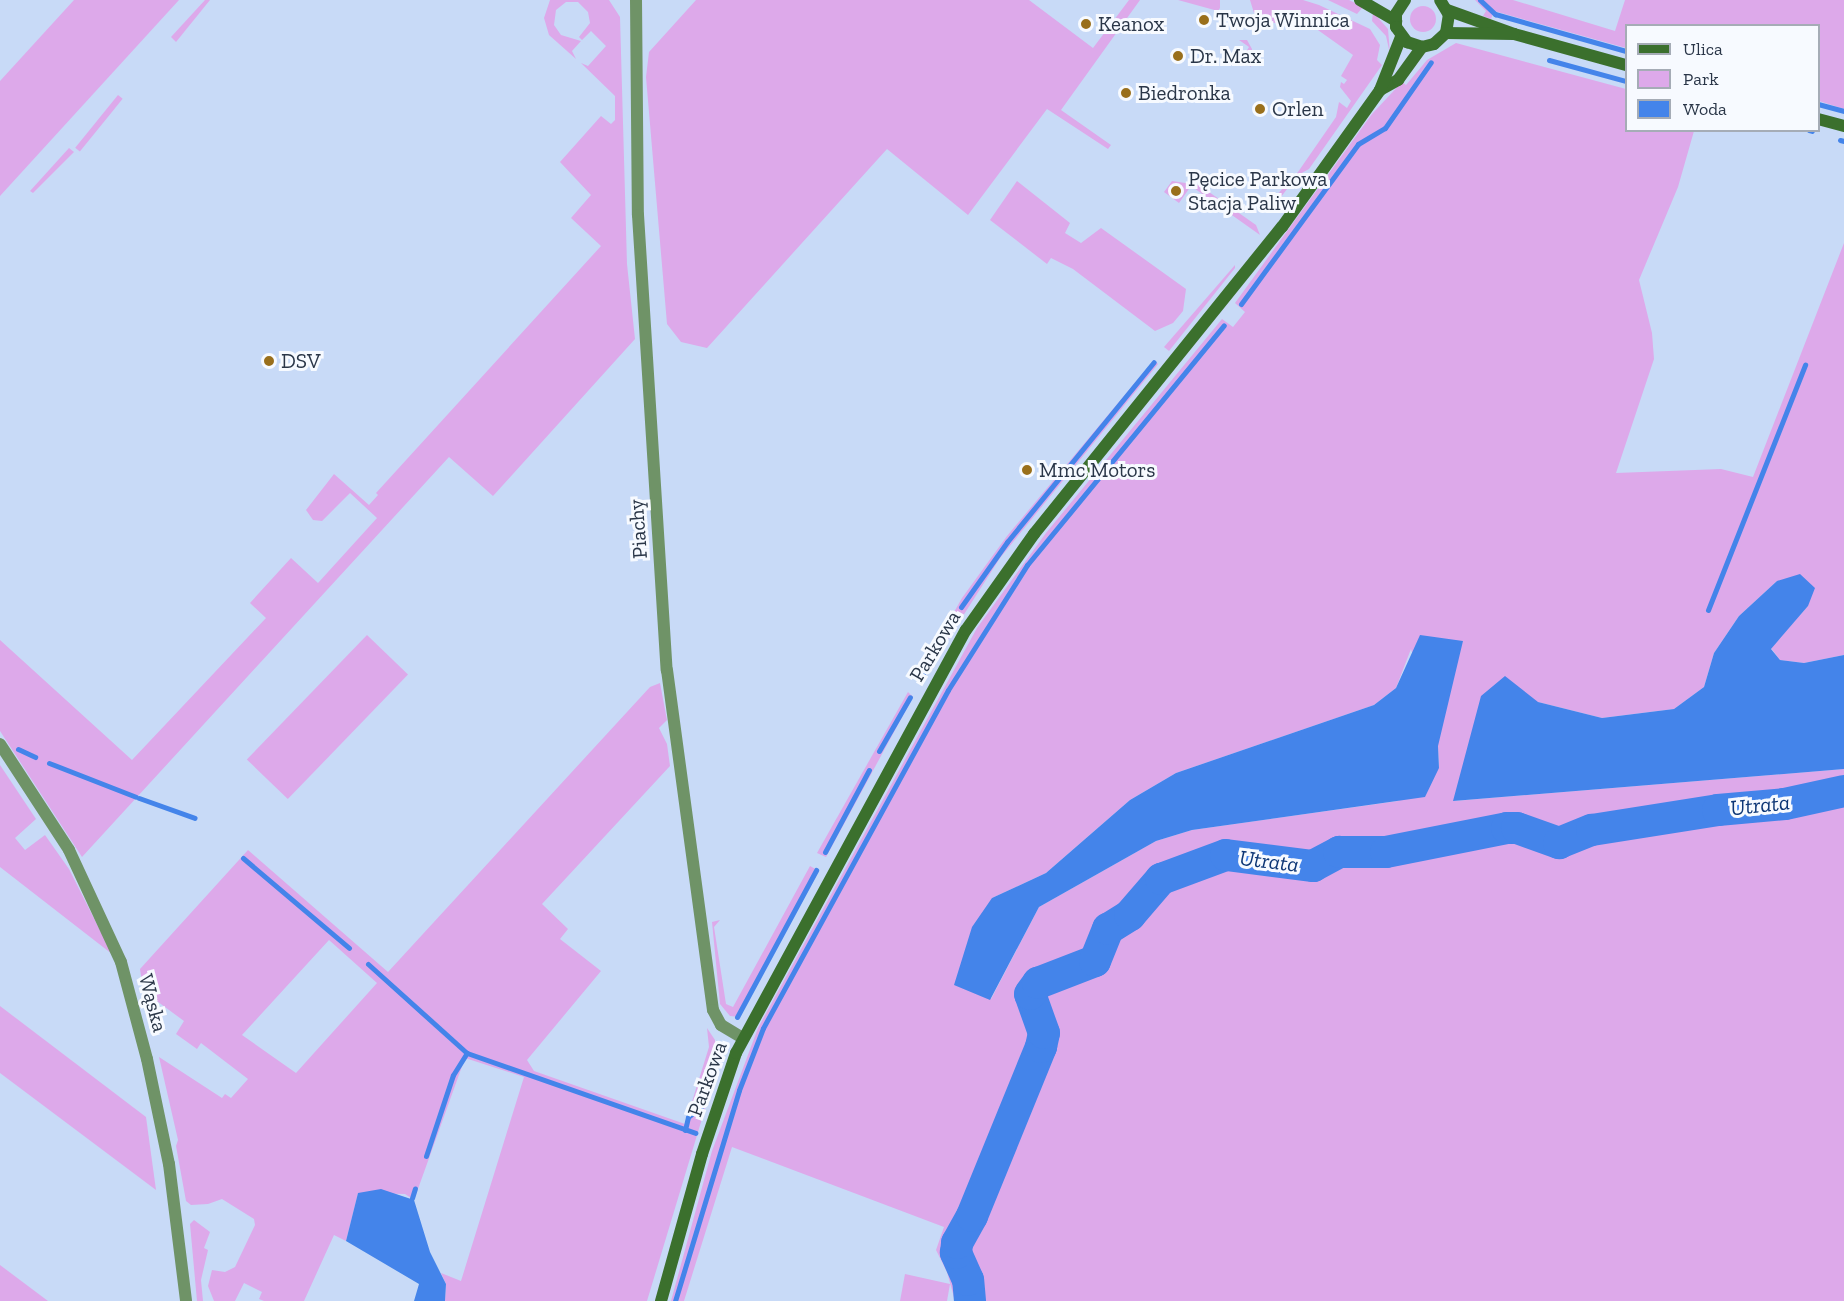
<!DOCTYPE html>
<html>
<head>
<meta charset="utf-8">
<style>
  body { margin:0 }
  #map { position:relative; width:1844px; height:1301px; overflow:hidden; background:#c8daf7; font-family:"Zilla Slab",serif }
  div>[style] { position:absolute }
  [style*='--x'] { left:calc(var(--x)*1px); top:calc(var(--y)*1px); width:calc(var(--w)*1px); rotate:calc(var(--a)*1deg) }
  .green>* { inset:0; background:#dda9ea; transform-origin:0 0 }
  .round { border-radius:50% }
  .water>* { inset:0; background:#4484ea }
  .stream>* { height:5px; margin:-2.5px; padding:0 2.5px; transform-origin:2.5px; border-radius:2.5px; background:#4484ea }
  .river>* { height:32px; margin:-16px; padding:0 16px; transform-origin:16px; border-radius:16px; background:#4484ea }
  .street>* { height:12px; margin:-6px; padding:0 6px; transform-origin:6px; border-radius:6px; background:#6f9367 }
  .secondary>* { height:12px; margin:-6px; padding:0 6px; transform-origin:6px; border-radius:6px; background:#3b702d }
  .dots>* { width:16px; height:16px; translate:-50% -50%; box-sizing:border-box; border:3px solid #f7faff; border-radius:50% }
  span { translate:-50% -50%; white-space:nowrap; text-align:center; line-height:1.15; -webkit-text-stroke:6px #f7faff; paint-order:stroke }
  .poi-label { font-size:21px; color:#2a3648 }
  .left { translate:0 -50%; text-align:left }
  .street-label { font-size:21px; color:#2a3648 }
  .water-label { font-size:22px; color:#0d3676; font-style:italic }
  .legend { position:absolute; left:1625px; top:24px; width:195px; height:108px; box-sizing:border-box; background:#f7faff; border:2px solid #a5acb6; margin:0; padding:8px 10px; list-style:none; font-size:18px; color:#2a3648 }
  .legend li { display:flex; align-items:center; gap:12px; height:30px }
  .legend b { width:30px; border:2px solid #a5acb6 }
</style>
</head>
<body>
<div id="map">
  <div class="green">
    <div style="clip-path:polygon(74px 0,179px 0,0 196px,0 81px)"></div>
    <div style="clip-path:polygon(205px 0,210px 0,176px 42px,171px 37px)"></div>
    <div style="clip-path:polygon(550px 0,609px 0,620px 17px,627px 264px,635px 339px,493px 496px,449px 457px,82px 857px,0 731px,0 640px,132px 760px,266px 618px,250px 603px,291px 558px,318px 583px,377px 518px,350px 493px,322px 521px,313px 520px,306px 510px,334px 474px,369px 505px,378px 495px,376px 493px,601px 246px,571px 218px,591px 195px,560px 162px,601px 116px,611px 124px,615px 120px,615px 96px,581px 63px,588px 66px,606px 46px,591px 31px,582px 40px,579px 37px,590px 23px,588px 12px,578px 2px,566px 2px,556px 10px,554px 25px,561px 35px,581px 41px,572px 51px,576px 59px,549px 35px,544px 18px)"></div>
    <div style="clip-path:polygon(696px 0,1029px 0,1093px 48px,1129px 0,1140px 0,1061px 110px,1111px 145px,1108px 149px,1047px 109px,968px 215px,887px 149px,707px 348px,681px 342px,667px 324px,646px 77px,649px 52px)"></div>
    <div style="clip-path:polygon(1178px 0,1220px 0,1220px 8px,1218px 11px)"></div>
    <div style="clip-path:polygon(1250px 0,1303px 0,1319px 5px,1370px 29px,1380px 45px,1377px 60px,1382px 65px,1309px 169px,1298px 175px,1277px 202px,1273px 199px,1298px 172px,1336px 117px,1339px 102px,1347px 108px,1351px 101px,1340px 87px,1341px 82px,1344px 84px,1347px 80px,1341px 76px,1353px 55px,1301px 18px,1294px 28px,1263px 20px,1255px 15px,1260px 10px,1254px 13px)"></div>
    <div style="clip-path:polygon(1328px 0,1349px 0,1363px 7px,1357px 14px)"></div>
    <div style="clip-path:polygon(1475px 0,1513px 0,1615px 31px,1625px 0,1844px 0,1844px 109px,1819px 101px,1818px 26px,1626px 26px,1626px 48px,1494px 11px,1491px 19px,1483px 16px,1486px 11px)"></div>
    <div class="round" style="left:1410px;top:6px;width:26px;height:26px"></div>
    <div style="clip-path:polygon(1373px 12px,1388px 29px,1390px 54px,1386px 36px,1372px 21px)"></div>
    <div style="clip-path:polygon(1239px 40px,1247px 40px,1252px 49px,1251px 67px,1241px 60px,1249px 47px)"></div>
    <div style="clip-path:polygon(evenodd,1456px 43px,1626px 89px,1626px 130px,1694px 131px,1678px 187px,1639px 280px,1652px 333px,1654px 359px,1616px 473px,1721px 469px,1753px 477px,1844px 243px,1844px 655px,1804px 663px,1780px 660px,1771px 648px,1808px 606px,1777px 581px,1739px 616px,1714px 653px,1704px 687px,1674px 709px,1602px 718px,1538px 702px,1454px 801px,1844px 769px,1844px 1301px,955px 1301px,947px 1272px,936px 1250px,944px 1227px,732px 1147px,684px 1301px,671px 1301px,712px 1151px,758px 1028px,977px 628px,1046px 533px,1222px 319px,1233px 327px,1245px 312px,1235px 303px,1372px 114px,1402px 82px,1406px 85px,1427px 60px,1456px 43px,1411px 649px,1438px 746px,1439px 768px,1398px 801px,1192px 830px,1156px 841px,1039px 907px,991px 999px,992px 898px,1046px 873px,1130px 800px,1176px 773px,1374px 705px,1396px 688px,1411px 649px)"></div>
    <div style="left:118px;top:95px;width:6px;height:68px;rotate:39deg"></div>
    <div style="clip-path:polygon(69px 148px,74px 152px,33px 193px,30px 191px)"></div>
    <div style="clip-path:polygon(1017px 181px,1070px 223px,1065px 233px,1081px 243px,1101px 228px,1186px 289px,1183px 311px,1173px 323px,1155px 331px,1073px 269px,1051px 258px,1047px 264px,990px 220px)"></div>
    <div style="clip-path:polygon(1172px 181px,1199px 185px,1256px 225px,1260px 235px,1191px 186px,1179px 203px,1164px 192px)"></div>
    <div style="clip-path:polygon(1235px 265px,1235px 268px,1169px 351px,1164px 347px)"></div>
    <div style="clip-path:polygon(1154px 360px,1158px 364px,1000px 558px,922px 680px,916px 679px,962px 598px,1007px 536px)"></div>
    <div style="left:367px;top:635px;width:57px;height:173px;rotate:44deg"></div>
    <div style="clip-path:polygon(evenodd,660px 683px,667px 720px,659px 728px,667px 744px,670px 766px,542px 904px,568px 929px,560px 939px,601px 971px,527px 1060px,534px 1071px,685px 1124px,709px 1047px,707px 1028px,715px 1040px,718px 1055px,714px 1067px,717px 1069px,647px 1301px,445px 1301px,446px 1284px,441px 1273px,461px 1281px,524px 1077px,465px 1058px,414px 1200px,405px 1194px,358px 1193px,346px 1241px,334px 1235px,304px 1301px,264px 1301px,259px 1299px,262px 1292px,244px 1283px,235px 1301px,214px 1301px,208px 1286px,212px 1270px,225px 1272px,235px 1267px,255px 1225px,254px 1219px,222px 1199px,208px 1204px,191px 1205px,186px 1201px,176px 1146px,178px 1140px,159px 1057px,222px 1098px,225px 1094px,231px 1098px,248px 1079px,201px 1043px,197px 1049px,176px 1034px,184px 1021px,150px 996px,145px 1001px,140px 969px,248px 850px,388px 972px,650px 687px,660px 683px,329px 940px,377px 983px,296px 1073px,242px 1035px,329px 940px)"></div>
    <div style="clip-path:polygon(908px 692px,913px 697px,826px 857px,817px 853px)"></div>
    <div style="clip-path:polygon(0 765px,36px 819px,15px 838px,25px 850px,45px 835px,69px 869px,112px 954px,0 867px)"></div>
    <div style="clip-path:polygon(810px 866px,819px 871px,739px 1017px,730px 1016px,720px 1004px,712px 922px,720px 920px,714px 927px,726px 1004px,733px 1007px)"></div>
    <div style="clip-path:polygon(0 1006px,146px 1117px,156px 1190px,0 1073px)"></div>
    <div style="clip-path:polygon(194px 1220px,210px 1232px,204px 1248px,208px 1250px,201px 1280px,203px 1301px,197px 1301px,190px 1224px)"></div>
    <div style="clip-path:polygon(0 1265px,48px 1301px,0 1301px)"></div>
    <div style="clip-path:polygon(905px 1274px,950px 1284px,947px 1301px,900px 1301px)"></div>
  </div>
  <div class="water">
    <div style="clip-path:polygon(1800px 574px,1815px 588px,1808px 606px,1771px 649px,1780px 660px,1804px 663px,1844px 655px,1844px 769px,1453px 801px,1481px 696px,1505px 676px,1538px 702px,1602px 718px,1674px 709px,1704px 687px,1714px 653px,1739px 616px,1777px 581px)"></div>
    <div style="clip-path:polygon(1420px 635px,1463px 641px,1438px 746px,1439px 768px,1425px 797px,1192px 830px,1156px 841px,1039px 907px,990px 1000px,954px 985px,972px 927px,992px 898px,1046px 873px,1130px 800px,1176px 773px,1374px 705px,1396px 688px)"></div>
    <div style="clip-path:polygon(381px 1189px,414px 1200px,430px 1252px,446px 1284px,445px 1301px,414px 1301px,419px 1284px,346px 1241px,358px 1193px)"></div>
  </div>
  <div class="stream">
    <div style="--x:1480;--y:0;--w:21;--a:43"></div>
    <div style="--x:1495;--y:14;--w:136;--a:15.8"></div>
    <div style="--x:1549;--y:60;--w:80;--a:15.3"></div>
    <div style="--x:1818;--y:104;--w:27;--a:15"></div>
    <div style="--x:1809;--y:130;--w:3;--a:18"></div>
    <div style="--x:1840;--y:140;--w:4;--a:14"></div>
    <div style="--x:1241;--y:304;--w:198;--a:-53.8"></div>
    <div style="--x:1358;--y:144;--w:31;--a:-31"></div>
    <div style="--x:1385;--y:128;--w:80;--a:-55.1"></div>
    <div style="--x:961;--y:607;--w:80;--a:-54.7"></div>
    <div style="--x:1007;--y:542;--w:232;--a:-50.8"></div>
    <div style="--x:1708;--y:610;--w:264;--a:-68.4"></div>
    <div style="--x:923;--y:673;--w:53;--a:-60.5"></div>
    <div style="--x:18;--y:749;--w:19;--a:25"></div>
    <div style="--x:879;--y:751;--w:62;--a:-60.1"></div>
    <div style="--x:49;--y:763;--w:93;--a:21.3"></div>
    <div style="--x:139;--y:798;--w:59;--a:19.7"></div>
    <div style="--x:825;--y:852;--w:93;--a:-61.8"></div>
    <div style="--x:243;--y:858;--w:139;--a:40.3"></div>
    <div style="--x:368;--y:964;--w:133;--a:42"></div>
    <div style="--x:467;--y:1053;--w:242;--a:19.3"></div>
    <div style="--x:737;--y:1017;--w:167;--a:-61.7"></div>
    <div style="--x:713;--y:1068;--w:9;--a:-63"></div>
    <div style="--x:685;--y:1130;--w:13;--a:-77"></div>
    <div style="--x:688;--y:1117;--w:16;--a:-38"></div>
    <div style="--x:701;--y:1107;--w:34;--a:-73"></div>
    <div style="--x:426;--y:1156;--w:85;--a:-71.6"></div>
    <div style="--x:453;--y:1075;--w:26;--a:-58"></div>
    <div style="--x:412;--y:1198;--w:10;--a:-73"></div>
    <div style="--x:675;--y:1301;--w:220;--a:-73.1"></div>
    <div style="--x:739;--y:1090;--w:66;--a:-68.8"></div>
    <div style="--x:763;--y:1028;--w:385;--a:-61.3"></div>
    <div style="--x:948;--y:690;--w:148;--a:-57.7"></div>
    <div style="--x:1027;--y:565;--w:310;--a:-50.6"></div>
  </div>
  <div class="river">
    <div style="--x:970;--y:1301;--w:21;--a:-95"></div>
    <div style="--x:968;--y:1280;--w:30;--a:-114"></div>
    <div style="--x:956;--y:1253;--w:10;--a:-84"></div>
    <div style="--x:957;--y:1243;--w:31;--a:-61"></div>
    <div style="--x:972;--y:1216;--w:183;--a:-67.8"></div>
    <div style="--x:1041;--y:1047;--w:14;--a:-78"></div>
    <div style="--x:1044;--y:1033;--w:41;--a:-109.7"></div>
    <div style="--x:1030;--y:994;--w:14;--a:-54"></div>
    <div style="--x:1038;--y:983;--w:61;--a:-21.1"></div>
    <div style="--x:1095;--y:961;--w:35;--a:-68"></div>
    <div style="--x:1108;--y:929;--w:26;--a:-32"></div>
    <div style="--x:1130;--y:915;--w:48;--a:-49.3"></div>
    <div style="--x:1161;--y:879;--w:69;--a:-20.3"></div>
    <div style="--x:1226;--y:855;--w:88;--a:7.2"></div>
    <div style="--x:1313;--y:866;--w:30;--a:-28"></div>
    <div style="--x:1339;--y:852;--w:47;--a:0"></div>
    <div style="--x:1386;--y:852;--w:123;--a:-11.2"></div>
    <div style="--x:1507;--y:828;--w:10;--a:0"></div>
    <div style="--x:1517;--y:828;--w:45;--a:19.7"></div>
    <div style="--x:1559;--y:843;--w:35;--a:-22"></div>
    <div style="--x:1592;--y:830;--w:128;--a:-9"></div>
    <div style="--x:1718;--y:810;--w:67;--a:-5.1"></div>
    <div style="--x:1785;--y:804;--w:60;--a:-12.4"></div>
  </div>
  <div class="street">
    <div style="--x:636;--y:0;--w:215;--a:89.5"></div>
    <div style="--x:638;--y:215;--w:456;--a:86.4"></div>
    <div style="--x:667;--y:670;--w:343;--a:82.3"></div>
    <div style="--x:713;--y:1010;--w:17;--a:62"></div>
    <div style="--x:721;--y:1025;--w:26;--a:31"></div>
    <div style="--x:0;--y:744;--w:126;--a:56.9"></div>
    <div style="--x:69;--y:850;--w:123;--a:65.1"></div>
    <div style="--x:121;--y:962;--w:100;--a:75"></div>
    <div style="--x:147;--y:1059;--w:107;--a:78.2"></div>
    <div style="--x:169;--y:1164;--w:138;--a:82.9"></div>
  </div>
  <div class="secondary">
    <div style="--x:1360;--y:0;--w:42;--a:30.3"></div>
    <div style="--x:1405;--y:0;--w:17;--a:123"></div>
    <div style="--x:1396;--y:14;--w:13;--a:90"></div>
    <div style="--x:1396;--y:27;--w:19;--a:54"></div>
    <div style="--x:1407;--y:42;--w:16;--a:18"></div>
    <div style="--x:1422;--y:47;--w:12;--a:-14"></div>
    <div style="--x:1434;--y:44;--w:16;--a:-43"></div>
    <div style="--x:1446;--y:33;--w:18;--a:-81"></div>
    <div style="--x:1449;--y:15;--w:17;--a:-121"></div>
    <div style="--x:1447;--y:10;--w:71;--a:19.7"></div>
    <div style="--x:1514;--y:34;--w:116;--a:15.5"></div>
    <div style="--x:1446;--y:33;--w:68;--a:0.8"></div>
    <div style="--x:1380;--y:90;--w:21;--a:-29"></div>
    <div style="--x:1398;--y:80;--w:41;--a:-54"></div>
    <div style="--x:1818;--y:119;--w:27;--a:15"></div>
    <div style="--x:661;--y:1301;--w:153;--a:-74.4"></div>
    <div style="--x:702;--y:1154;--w:107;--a:-71.4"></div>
    <div style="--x:736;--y:1053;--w:481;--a:-61.5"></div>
    <div style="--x:966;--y:630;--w:118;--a:-54.7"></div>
    <div style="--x:1034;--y:534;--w:395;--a:-51.1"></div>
    <div style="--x:1282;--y:227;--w:168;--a:-54.4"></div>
    <div style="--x:1380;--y:90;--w:57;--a:-68.4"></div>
  </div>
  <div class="dots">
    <div style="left:1204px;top:20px;background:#996f1c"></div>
    <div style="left:1086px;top:24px;background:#996f1c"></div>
    <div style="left:1178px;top:56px;background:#996f1c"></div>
    <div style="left:1126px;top:93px;background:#996f1c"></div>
    <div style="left:1260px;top:109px;background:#996f1c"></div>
    <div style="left:1176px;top:191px;background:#996f1c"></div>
    <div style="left:269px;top:361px;background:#996f1c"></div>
    <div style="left:1027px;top:470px;background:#996f1c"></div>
  </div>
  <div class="poi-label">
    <span class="left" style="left:1216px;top:20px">Twoja Winnica</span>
    <span class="left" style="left:1098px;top:24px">Keanox</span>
    <span class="left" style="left:1190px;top:56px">Dr. Max</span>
    <span class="left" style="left:1138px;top:93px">Biedronka</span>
    <span class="left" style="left:1272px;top:109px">Orlen</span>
    <span class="left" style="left:1188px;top:191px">Pęcice Parkowa<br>Stacja Paliw</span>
    <span class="left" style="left:281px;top:361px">DSV</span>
    <span class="left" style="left:1039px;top:470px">Mmc Motors</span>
  </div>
  <div class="street-label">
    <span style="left:638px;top:529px;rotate:-94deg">Piachy</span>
    <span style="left:935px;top:646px;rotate:-59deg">Parkowa</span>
    <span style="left:153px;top:1003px;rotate:75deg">Wąska</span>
    <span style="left:707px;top:1079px;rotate:-70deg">Parkowa</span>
  </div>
  <div class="water-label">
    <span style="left:1760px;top:805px;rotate:-6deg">Utrata</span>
    <span style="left:1269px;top:861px;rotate:7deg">Utrata</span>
  </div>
  <ul class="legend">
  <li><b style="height:8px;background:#3b702d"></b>Ulica</li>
  <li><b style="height:16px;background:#dda9ea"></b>Park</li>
  <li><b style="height:16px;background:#4484ea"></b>Woda</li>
  </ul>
</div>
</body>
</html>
